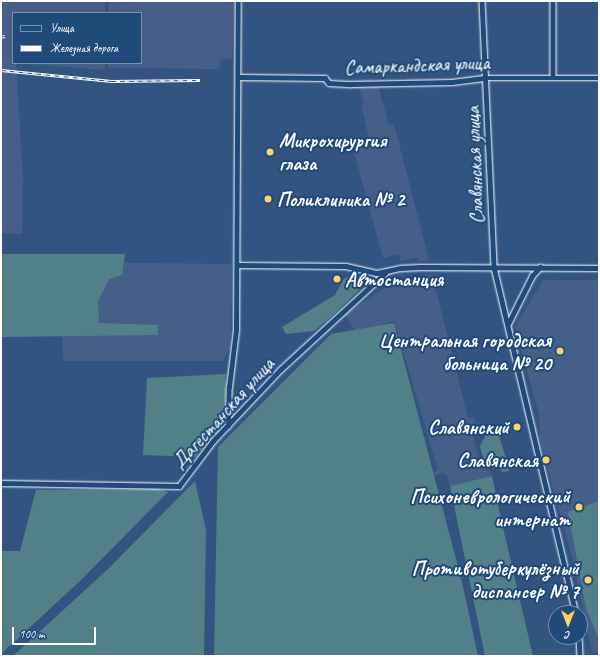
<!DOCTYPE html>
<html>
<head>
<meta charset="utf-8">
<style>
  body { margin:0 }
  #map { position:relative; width:600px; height:657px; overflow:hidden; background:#335481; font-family:Caveat,sans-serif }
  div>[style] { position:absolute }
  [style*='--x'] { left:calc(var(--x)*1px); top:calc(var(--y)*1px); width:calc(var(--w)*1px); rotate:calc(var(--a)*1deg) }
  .built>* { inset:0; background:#465f89 }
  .green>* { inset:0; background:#518089 }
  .roads { filter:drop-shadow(0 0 1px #fff) drop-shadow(0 0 1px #fff) }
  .street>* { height:4.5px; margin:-2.25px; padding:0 2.25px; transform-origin:2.25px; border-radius:2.25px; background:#1f4a7a }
  .rail>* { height:3px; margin-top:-1.5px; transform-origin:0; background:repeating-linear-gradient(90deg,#1f4a7a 0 4.5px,#fff 0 9px); box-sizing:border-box; border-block:1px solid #fff }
  .dots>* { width:11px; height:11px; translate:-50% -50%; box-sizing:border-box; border:2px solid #1f4a7a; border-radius:50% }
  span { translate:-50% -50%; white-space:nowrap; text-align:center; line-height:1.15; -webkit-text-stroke:4px #1f4a7a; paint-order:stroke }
  .street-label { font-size:20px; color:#fff }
  .poi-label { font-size:20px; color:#fff; font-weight:700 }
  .left { translate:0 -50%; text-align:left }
  .right { translate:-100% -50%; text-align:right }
  .frame { position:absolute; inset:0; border:2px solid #fff; pointer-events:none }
  .legend { position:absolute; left:12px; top:12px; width:130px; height:52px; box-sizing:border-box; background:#1f4a7a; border:1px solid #7992af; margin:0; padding:5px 7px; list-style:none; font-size:12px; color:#fff }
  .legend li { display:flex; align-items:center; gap:8px; height:20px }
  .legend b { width:20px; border:1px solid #7992af }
  .north { position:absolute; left:548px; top:605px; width:40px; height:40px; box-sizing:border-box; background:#1f4a7a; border:1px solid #7992af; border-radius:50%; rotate:180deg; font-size:11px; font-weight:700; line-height:16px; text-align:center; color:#fff }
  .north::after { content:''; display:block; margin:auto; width:14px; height:18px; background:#ffd166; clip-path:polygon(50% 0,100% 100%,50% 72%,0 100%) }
  .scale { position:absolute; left:12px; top:627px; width:84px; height:18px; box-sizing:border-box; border:2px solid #fff; border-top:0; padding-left:5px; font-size:12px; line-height:14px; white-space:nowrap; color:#fff; -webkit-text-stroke:3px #1f4a7a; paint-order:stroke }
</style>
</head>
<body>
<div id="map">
  <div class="built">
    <div style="clip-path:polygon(1px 1px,105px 1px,105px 13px,13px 13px,13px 63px,105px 63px,105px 70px,16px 63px,23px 179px,22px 234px,1px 233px)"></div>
    <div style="clip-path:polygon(109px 1px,233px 1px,232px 58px,221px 59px,219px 69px,108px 68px,108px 63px,141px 63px,141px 13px,108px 13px)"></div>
    <div style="clip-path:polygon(365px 85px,366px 88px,378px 86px,389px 125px,394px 124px,429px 260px,419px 261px,418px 257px,401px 261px,399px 254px,383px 258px,354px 152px,359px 150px,358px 142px,369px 138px,361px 105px,364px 104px,359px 87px)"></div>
    <div style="clip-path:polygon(61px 262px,232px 264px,230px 348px,223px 361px,63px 361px)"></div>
    <div style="clip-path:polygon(432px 274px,468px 418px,474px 417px,477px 429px,472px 431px,481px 468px,488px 466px,492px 476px,450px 486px,447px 476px,443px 472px,433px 476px,432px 473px,437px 471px,437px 466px,394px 321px,356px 332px,344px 314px,393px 283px)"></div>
    <div style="clip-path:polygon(543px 280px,599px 280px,599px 652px,592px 653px,572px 557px,540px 440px,539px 414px,515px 327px)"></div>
  </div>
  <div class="green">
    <div style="clip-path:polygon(1px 254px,125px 254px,122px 275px,109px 279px,98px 301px,99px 323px,158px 325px,158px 335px,1px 337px)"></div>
    <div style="clip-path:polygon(349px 276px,361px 288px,333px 315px,314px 331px,286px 334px,282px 327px,335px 295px,343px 280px)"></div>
    <div style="clip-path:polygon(394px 323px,462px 582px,478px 656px,214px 656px,218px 447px,331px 334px)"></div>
    <div style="clip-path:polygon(226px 374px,224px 427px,195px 457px,143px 455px,147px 378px)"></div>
    <div style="clip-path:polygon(497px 429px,507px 462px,509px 471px,502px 472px,496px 463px,484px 461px,480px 446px,487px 433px)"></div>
    <div style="clip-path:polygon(492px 476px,503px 528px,533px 656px,485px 656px,450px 486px)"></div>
    <div style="clip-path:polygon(195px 481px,206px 530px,204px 656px,13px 656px,108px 569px)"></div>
    <div style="clip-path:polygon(157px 489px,168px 492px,81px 580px,1px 654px,1px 551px,20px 551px,36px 490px)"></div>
    <div style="clip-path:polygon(599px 501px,599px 640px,586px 608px,568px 512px)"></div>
  </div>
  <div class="roads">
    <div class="street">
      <div style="--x:482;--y:1;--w:266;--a:87.4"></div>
      <div style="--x:494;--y:267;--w:356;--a:76.7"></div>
      <div style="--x:553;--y:1;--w:76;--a:90"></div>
      <div style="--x:238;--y:77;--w:87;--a:0.7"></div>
      <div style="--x:325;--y:78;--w:6;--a:51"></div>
      <div style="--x:329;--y:83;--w:22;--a:3"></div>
      <div style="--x:351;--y:84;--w:101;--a:-1.1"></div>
      <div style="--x:452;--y:82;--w:34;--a:-7"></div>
      <div style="--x:486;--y:78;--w:113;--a:0"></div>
      <div style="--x:237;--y:265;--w:109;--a:0.5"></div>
      <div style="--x:346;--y:266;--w:32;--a:13"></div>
      <div style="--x:377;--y:273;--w:24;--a:-12"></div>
      <div style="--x:400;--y:268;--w:20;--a:-3"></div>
      <div style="--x:420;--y:267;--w:179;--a:0.3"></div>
      <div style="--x:508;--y:324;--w:54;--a:-63.4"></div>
      <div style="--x:532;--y:276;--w:12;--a:-48"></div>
      <div style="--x:228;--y:426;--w:39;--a:-89"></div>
      <div style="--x:229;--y:387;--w:57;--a:-83"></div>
      <div style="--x:236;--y:330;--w:329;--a:-89.7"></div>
      <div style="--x:1;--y:483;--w:178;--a:1"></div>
      <div style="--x:179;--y:486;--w:56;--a:-52.9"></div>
      <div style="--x:213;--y:441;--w:98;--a:-46.7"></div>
      <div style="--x:280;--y:370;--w:143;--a:-42.7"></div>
      <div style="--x:579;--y:637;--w:19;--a:87"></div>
    </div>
  </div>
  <div class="rail">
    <div style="--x:1;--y:37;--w:4;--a:-14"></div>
    <div style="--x:1;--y:70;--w:111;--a:5.7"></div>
    <div style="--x:111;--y:81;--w:89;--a:-0.6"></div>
  </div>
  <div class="dots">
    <div style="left:270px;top:152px;background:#ffd166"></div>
    <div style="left:268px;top:199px;background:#ffd166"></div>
    <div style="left:337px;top:279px;background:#ffd166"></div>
    <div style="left:560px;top:351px;background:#ffd166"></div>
    <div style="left:517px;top:427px;background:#ffd166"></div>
    <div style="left:546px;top:460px;background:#ffd166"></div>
    <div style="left:579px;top:507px;background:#ffd166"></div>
    <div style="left:588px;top:580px;background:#ffd166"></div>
  </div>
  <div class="street-label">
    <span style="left:417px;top:65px;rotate:-2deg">Самаркандская улица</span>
    <span style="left:475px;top:165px;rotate:-92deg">Славянская улица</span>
    <span style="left:223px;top:413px;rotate:-48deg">Дагестанская улица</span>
  </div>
  <div class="poi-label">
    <span class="left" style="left:279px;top:152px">Микрохирургия<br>глаза</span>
    <span class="left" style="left:277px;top:199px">Поликлиника № 2</span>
    <span class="left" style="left:345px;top:279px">Автостанция</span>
    <span class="right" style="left:551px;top:352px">Центральная городская<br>больница № 20</span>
    <span class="right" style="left:509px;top:427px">Славянский</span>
    <span class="right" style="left:538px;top:460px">Славянская</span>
    <span class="right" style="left:570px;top:508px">Психоневрологический<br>интернат</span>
    <span class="right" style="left:579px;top:580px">Противотуберкулёзный<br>диспансер № 7</span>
  </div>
  <div class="frame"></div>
  <ul class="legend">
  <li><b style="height:5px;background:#1f4a7a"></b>Улица</li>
  <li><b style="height:5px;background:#fff"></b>Железная дорога</li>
  </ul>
  <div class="north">С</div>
  <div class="scale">100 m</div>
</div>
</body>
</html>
